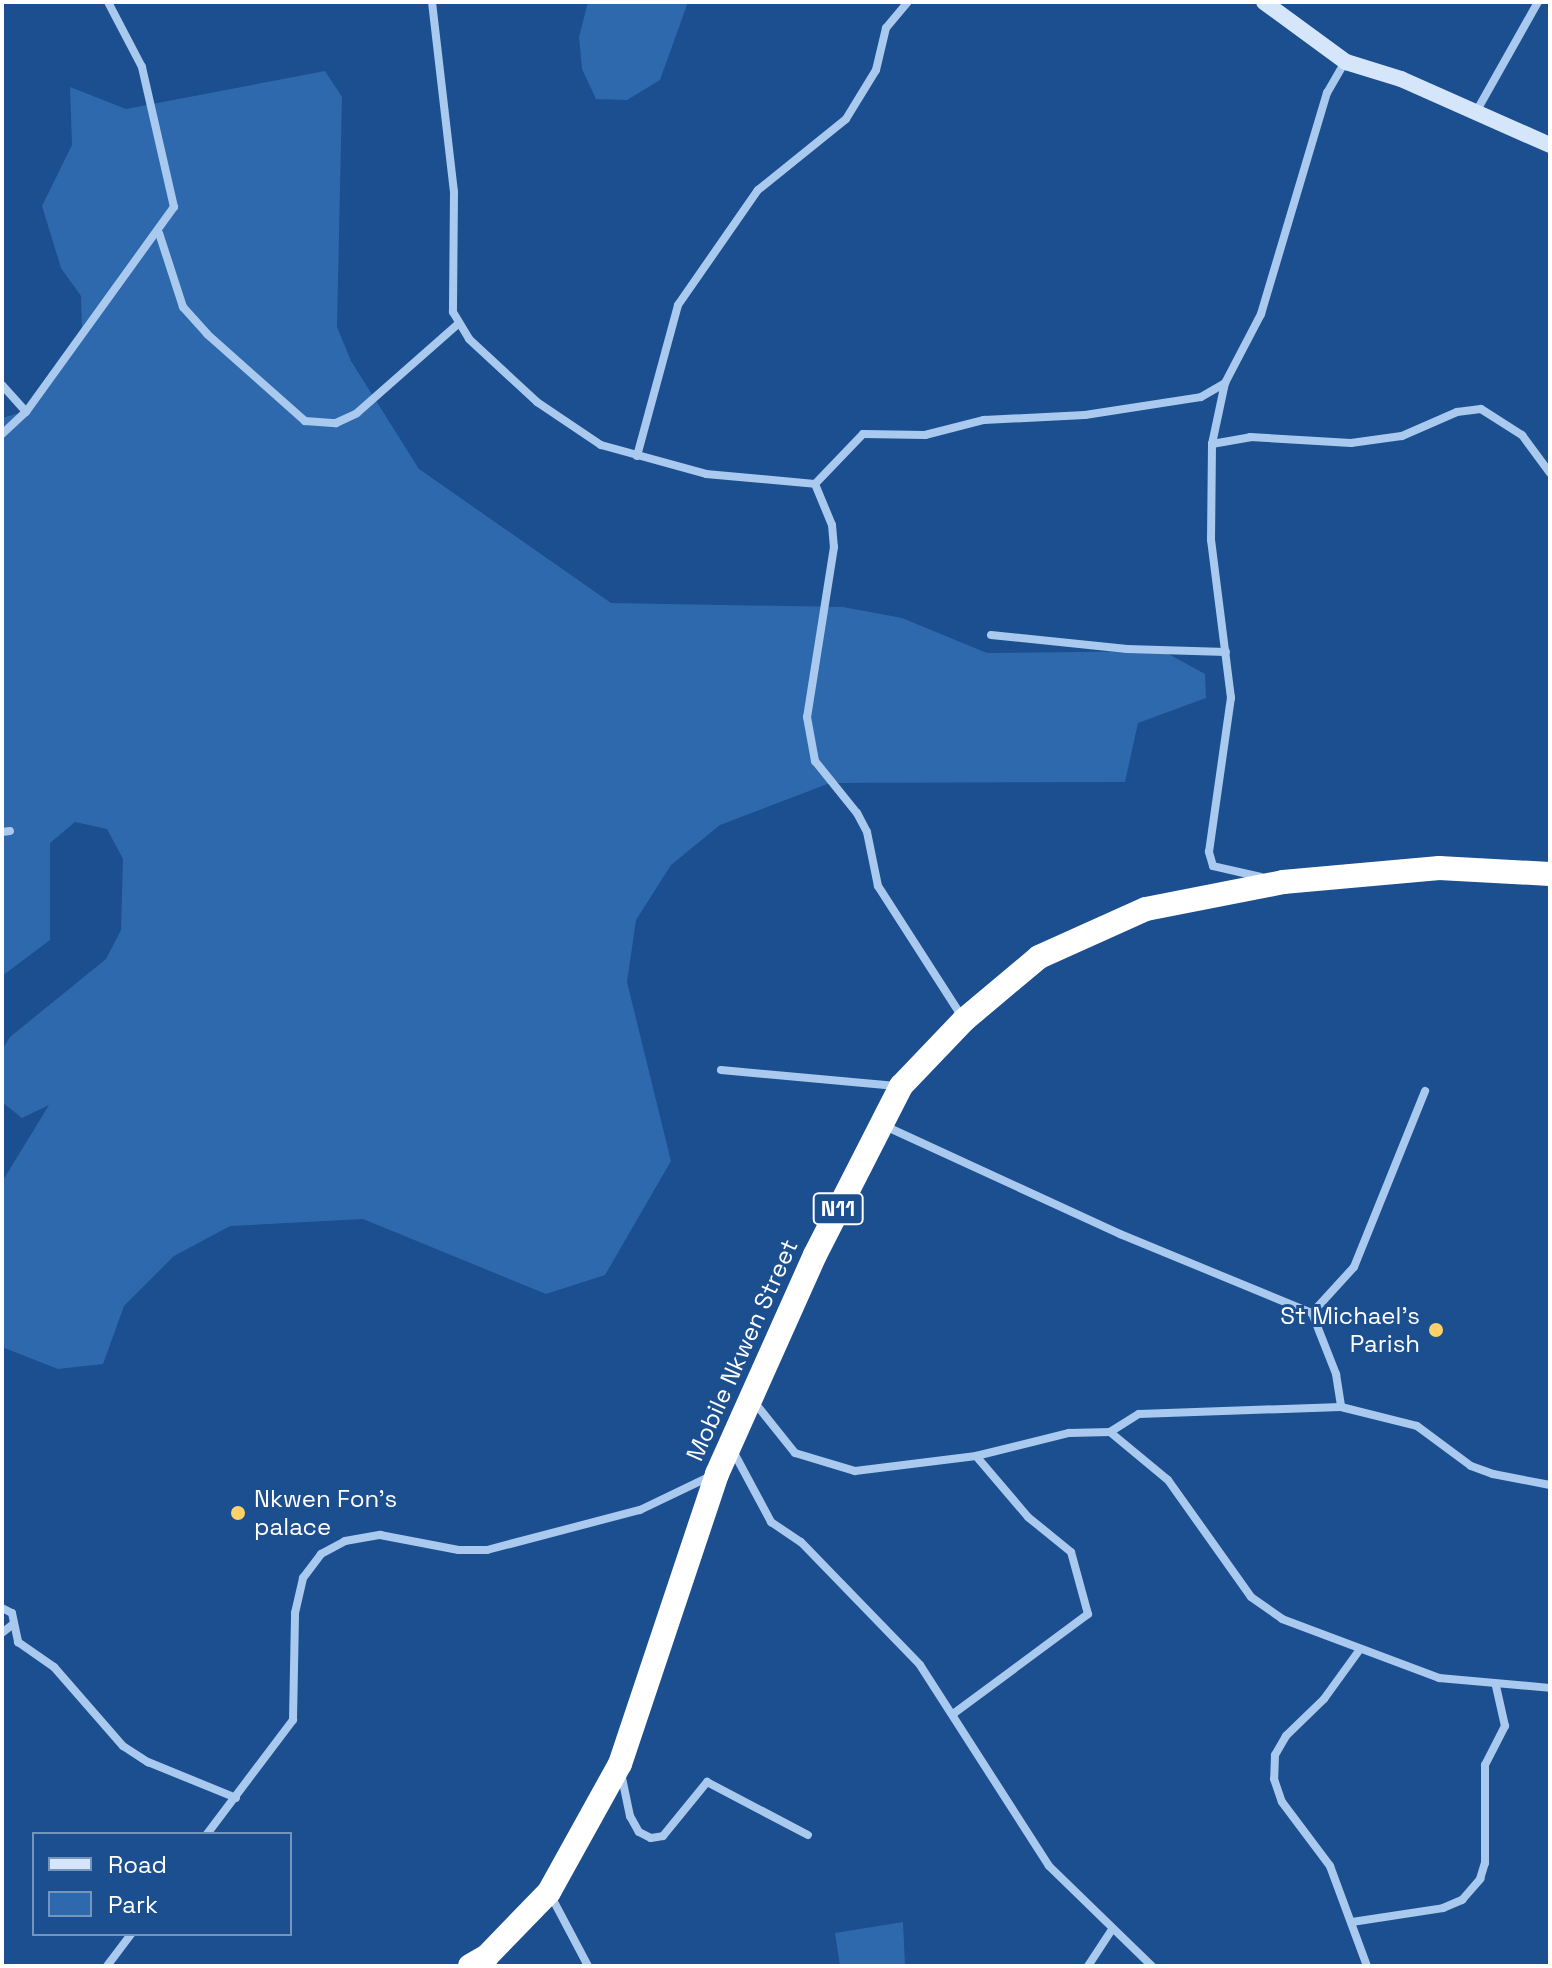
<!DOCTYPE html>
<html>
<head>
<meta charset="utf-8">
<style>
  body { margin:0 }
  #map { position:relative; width:1552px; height:1968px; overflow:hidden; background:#1b4f8f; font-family:"Space Grotesk",sans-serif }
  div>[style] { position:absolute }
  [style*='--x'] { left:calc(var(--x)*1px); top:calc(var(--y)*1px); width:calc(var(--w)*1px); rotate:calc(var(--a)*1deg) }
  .green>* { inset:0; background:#2e69ad }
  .street>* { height:8px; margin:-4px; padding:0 4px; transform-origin:4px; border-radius:4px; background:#a9c9ee }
  .secondary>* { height:16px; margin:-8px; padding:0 8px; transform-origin:8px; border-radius:8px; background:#d6e6fa }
  .highway>* { height:24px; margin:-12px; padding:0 12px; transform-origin:12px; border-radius:12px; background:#fff }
  .dots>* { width:22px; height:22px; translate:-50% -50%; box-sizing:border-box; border:4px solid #1b4f8f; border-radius:50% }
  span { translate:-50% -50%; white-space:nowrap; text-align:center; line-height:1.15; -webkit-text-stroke:6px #1b4f8f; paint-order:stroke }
  .shield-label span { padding:2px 6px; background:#1b4f8f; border:2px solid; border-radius:6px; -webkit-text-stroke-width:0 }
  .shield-label { font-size:22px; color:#fff; font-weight:700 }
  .poi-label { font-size:24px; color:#fff }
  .right { translate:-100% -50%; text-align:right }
  .left { translate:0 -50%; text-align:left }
  .street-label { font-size:24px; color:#fff }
  .frame { position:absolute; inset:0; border:4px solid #fff; pointer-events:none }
  .legend { position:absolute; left:32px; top:1832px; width:260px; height:104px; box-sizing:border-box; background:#1b4f8f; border:2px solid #7695bc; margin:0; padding:10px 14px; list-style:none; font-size:24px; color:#fff }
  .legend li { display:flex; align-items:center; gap:16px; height:40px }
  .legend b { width:40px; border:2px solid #7695bc }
</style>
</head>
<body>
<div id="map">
  <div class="green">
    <div style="clip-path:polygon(588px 2px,688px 2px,660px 80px,627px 100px,596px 99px,582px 69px,579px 37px)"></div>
    <div style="clip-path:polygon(325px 71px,342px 97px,337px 327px,351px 361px,419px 469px,611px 603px,843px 607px,902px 618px,987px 653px,1163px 651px,1205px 674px,1206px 698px,1138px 723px,1125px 782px,830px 783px,720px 825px,671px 865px,636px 920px,627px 982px,671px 1161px,605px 1275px,546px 1294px,363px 1219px,230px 1226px,174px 1256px,124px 1306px,103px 1364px,58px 1369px,2px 1347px,2px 1182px,49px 1105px,22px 1118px,2px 1102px,2px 1050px,10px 1037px,106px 959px,121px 930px,123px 859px,107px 829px,75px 822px,50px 843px,50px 940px,2px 976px,2px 418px,26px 411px,82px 332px,81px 296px,61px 268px,42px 206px,72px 145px,70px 87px,126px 109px)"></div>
    <div style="clip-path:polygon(903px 1922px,905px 1966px,840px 1966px,835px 1933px)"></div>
  </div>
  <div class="street">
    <div style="--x:432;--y:2;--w:191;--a:83.4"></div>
    <div style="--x:454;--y:192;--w:120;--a:90.5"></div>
    <div style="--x:453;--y:312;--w:31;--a:59"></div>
    <div style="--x:469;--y:339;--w:93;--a:42.8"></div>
    <div style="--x:537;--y:402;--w:77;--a:33.9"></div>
    <div style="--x:601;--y:445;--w:109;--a:15.4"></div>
    <div style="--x:706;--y:474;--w:109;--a:5.2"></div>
    <div style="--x:1476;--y:112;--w:126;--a:-60.6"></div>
    <div style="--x:159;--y:233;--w:78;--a:72"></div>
    <div style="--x:183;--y:307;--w:36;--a:48"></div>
    <div style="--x:207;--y:334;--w:131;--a:41.6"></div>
    <div style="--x:305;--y:421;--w:31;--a:4"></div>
    <div style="--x:336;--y:423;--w:23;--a:-25"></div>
    <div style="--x:357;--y:413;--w:135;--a:-41.4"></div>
    <div style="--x:2;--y:385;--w:36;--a:48"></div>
    <div style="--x:2;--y:434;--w:33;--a:-43"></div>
    <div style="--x:26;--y:412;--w:253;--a:-54.2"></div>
    <div style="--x:174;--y:207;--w:144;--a:-102.9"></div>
    <div style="--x:142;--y:67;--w:73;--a:-117.6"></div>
    <div style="--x:1212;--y:444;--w:39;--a:-10"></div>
    <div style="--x:1250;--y:437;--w:101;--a:3.4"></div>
    <div style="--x:1351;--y:443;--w:51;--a:-7.8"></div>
    <div style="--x:1402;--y:436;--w:60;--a:-23.6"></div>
    <div style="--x:1457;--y:412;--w:24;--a:-7"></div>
    <div style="--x:1481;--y:409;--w:49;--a:32.4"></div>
    <div style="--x:1522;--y:435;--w:47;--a:53.6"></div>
    <div style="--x:637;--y:456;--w:156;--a:-74.8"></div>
    <div style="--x:678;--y:305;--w:140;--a:-55.2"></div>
    <div style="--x:758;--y:190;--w:113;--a:-38.9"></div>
    <div style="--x:846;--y:119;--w:57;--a:-58.5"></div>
    <div style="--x:876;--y:70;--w:43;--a:-76.6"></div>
    <div style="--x:886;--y:28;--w:34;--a:-50"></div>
    <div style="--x:815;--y:484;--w:44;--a:67.5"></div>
    <div style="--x:832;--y:525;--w:22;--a:85"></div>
    <div style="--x:834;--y:547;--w:172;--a:99"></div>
    <div style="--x:807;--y:717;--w:45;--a:79.7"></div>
    <div style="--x:815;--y:761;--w:67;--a:51.1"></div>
    <div style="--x:857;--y:813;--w:21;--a:62"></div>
    <div style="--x:867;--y:832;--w:55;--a:78.5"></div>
    <div style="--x:878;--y:886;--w:156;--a:57.3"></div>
    <div style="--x:815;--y:484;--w:69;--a:-46.2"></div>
    <div style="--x:863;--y:434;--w:62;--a:0.9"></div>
    <div style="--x:925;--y:435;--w:61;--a:-14.3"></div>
    <div style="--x:984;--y:420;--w:101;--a:-2.8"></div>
    <div style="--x:1085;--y:415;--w:117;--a:-8.8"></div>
    <div style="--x:1201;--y:397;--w:28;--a:-30"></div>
    <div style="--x:991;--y:635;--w:137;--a:5.9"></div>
    <div style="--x:1127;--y:649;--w:99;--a:1.7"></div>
    <div style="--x:2;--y:832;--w:8;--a:-7"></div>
    <div style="--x:1261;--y:877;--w:49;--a:-167.1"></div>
    <div style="--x:1213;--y:866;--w:15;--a:-106"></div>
    <div style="--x:1209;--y:852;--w:156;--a:-81.9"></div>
    <div style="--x:1231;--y:698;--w:159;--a:-97.2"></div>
    <div style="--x:1211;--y:540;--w:96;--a:-89.4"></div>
    <div style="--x:1212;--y:444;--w:62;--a:-78"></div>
    <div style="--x:1225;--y:383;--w:78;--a:-62.4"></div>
    <div style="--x:1261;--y:314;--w:231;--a:-73.4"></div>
    <div style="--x:1327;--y:93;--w:36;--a:-60"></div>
    <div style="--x:721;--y:1070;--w:176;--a:5.2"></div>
    <div style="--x:885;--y:1126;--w:259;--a:24.7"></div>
    <div style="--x:1120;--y:1234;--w:208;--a:22.4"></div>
    <div style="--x:1312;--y:1313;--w:62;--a:-47.6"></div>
    <div style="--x:1354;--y:1267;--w:190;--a:-68"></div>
    <div style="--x:1312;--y:1313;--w:66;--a:68.5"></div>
    <div style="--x:1336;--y:1374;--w:33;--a:81"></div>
    <div style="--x:755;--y:1403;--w:64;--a:51.3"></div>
    <div style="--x:795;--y:1453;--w:63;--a:16.7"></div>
    <div style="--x:855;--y:1471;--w:122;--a:-7.1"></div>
    <div style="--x:976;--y:1456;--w:96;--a:-13.9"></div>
    <div style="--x:1069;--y:1433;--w:41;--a:-1.4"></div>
    <div style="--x:1110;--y:1432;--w:75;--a:39.6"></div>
    <div style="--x:1168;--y:1480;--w:143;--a:54.6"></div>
    <div style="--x:1251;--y:1597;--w:38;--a:35"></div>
    <div style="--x:1282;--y:1619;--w:168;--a:20.6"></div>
    <div style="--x:1439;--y:1678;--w:111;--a:5.1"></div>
    <div style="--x:1110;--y:1432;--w:34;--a:-32"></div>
    <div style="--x:1139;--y:1414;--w:202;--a:-2"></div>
    <div style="--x:1341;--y:1407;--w:78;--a:14"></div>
    <div style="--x:1417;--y:1426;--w:67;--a:36.5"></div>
    <div style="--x:1471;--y:1466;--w:23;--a:20"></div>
    <div style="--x:1493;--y:1474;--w:58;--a:10.9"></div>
    <div style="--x:733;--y:1451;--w:81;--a:61.8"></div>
    <div style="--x:771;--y:1522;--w:36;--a:34"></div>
    <div style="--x:801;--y:1542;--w:171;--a:45.9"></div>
    <div style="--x:920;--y:1665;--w:239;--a:57.3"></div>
    <div style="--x:1049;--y:1866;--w:144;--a:44.2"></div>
    <div style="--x:2;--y:1608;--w:11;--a:27"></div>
    <div style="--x:12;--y:1613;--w:30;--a:78"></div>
    <div style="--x:18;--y:1642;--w:44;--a:34.8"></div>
    <div style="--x:54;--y:1667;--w:105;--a:48.9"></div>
    <div style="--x:123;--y:1746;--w:30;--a:33"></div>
    <div style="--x:148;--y:1762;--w:95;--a:22.2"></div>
    <div style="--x:2;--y:1633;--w:13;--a:-39"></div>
    <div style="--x:1358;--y:1652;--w:58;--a:125.9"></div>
    <div style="--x:1324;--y:1699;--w:53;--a:135.8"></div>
    <div style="--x:1286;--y:1736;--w:22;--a:120"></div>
    <div style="--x:1275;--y:1755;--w:24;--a:92"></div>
    <div style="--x:1274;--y:1779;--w:24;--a:71"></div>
    <div style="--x:1282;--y:1802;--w:80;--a:53.1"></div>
    <div style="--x:1330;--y:1866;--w:107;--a:69.7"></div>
    <div style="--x:953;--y:1714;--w:168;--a:-36.5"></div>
    <div style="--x:1088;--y:1614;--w:64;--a:-105.3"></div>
    <div style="--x:1071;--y:1552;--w:55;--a:-140.9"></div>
    <div style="--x:1028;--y:1517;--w:80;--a:-130.4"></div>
    <div style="--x:621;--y:1773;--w:44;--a:78.2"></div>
    <div style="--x:630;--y:1816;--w:18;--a:61"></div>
    <div style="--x:639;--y:1832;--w:13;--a:27"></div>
    <div style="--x:651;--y:1838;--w:12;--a:-9"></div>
    <div style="--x:663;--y:1836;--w:70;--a:-50.8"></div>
    <div style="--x:707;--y:1782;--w:114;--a:27.7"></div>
    <div style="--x:207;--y:1834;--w:143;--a:-53"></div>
    <div style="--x:293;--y:1720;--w:107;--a:-88.9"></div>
    <div style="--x:295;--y:1613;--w:36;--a:-77"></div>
    <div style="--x:303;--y:1578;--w:30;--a:-53"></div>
    <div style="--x:321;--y:1554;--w:27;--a:-28"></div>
    <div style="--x:345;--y:1541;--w:36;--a:-10"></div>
    <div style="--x:380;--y:1535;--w:80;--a:10.8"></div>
    <div style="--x:459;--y:1550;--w:28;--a:0"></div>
    <div style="--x:487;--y:1550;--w:158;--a:-14.7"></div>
    <div style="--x:640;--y:1510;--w:76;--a:-25.6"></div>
    <div style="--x:551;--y:1896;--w:79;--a:62.1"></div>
    <div style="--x:1352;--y:1922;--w:92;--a:-8.7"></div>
    <div style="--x:1443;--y:1908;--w:21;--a:-23"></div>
    <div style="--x:1462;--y:1900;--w:28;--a:-49"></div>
    <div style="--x:1480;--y:1879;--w:17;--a:-73"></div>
    <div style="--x:1485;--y:1863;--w:98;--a:-90"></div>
    <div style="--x:1485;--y:1765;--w:44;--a:-62.9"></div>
    <div style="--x:1505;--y:1726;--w:41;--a:-102.7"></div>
    <div style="--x:107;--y:1966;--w:40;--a:-53"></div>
    <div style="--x:1088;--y:1966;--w:42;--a:-56.7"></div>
  </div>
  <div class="secondary">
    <div style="--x:1264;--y:2;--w:102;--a:36.2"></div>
    <div style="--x:1346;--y:62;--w:58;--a:17.2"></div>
    <div style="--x:1401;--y:79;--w:163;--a:23.9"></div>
  </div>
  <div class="highway">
    <div style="--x:470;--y:1966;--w:20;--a:-30"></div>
    <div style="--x:487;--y:1956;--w:89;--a:-45.9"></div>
    <div style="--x:549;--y:1892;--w:146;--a:-61"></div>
    <div style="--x:620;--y:1764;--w:306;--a:-71.5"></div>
    <div style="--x:717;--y:1474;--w:240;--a:-65.9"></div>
    <div style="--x:815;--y:1255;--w:190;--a:-63"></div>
    <div style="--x:901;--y:1086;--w:91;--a:-46.3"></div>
    <div style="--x:964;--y:1020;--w:98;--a:-40"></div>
    <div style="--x:1039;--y:957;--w:117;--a:-24.2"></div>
    <div style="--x:1146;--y:909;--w:140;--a:-11.1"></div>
    <div style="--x:1283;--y:882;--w:157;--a:-5.1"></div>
    <div style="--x:1439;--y:868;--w:111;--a:3.1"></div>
  </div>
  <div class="dots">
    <div style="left:1436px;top:1330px;background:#ffd166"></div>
    <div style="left:238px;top:1513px;background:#ffd166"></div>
  </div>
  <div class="shield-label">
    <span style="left:838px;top:1209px">N11</span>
  </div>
  <div class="poi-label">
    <span class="right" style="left:1420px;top:1330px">St Michael's<br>Parish</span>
    <span class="left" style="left:254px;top:1513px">Nkwen Fon's<br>palace</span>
  </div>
  <div class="street-label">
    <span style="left:742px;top:1350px;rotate:-66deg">Mobile Nkwen Street</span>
  </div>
  <div class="frame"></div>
  <ul class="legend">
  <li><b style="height:10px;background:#d6e6fa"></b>Road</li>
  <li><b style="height:22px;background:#2e69ad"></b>Park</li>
  </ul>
</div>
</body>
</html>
